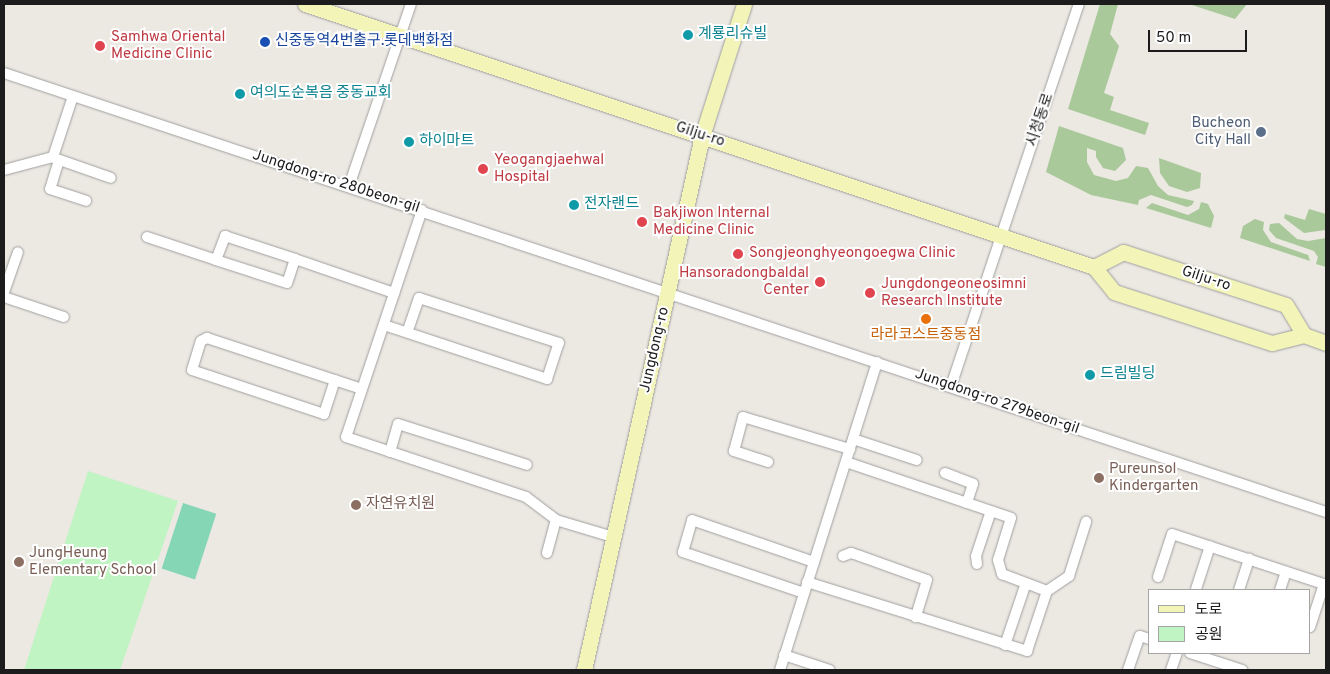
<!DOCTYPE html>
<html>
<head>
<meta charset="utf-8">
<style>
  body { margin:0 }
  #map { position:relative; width:1330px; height:674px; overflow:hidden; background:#ece8e2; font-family:Overpass,"Noto Sans KR",sans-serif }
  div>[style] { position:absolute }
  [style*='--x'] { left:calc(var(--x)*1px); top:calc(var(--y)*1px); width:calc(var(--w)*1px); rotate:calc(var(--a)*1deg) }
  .forest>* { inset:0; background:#a9c99a }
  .park>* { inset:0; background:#c1f4c3 }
  .pitch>* { inset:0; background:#85d6b4; transform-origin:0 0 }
  .roads { filter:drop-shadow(0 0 1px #a0a0a0) drop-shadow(0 0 1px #a0a0a0) }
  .street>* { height:10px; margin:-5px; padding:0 5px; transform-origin:5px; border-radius:5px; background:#fff }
  .secondary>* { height:15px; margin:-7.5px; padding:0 7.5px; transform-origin:7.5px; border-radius:7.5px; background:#f3f4b8 }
  .dots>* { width:14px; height:14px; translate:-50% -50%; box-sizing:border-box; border:2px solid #fff; border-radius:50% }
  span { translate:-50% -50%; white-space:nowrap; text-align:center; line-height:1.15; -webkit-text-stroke:4px #fff; paint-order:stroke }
  .culture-label { font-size:15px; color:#0d838f }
  .left { translate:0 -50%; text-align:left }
  .health-label { font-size:15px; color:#be3a42 }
  .right { translate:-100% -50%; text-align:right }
  .transit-label { font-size:15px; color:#164399 }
  .street-label { font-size:15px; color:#1c1c1c }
  .service-label { font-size:15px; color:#4e5e75 }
  .food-label { font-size:15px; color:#c56008 }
  .education-label { font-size:15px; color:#785e54 }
  .frame { position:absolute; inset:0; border:5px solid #1c1c1c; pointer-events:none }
  .legend { position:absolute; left:1148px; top:589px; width:162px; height:65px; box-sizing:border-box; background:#fff; border:1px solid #a4a4a4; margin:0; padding:6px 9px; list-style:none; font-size:15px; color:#1c1c1c }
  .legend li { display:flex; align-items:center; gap:10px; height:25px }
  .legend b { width:25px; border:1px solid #a4a4a4 }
  .scale { position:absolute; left:1148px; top:30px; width:99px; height:22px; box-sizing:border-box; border:2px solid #1c1c1c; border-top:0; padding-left:6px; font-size:15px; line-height:18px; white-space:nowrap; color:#1c1c1c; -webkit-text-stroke:4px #fff; paint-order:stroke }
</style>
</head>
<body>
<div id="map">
  <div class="forest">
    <div style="clip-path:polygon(1100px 4px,1118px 4px,1110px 34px,1119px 46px,1104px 93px,1114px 97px,1110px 110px,1149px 123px,1145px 135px,1068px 109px)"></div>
    <div style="clip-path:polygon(1189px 4px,1247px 4px,1235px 19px)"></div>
    <div style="clip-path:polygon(1059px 126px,1123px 148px,1126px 160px,1115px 171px,1103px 168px,1096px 157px,1096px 151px,1087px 148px,1087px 162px,1094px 175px,1116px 181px,1128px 178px,1136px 166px,1148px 168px,1158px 186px,1168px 195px,1194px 201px,1192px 205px,1187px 207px,1151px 195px,1139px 200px,1138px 205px,1091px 195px,1046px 172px)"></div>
    <div style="clip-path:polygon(1159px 158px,1201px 173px,1200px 188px,1187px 192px,1169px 186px,1160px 173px)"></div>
    <div style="clip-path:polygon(1201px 202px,1208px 204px,1214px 216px,1211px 228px,1146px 208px,1152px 203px,1188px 215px,1199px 209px)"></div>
    <div style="clip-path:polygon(1309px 209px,1326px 214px,1326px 230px,1304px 233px,1284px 218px,1285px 214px,1305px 220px)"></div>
    <div style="clip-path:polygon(1255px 219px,1264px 222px,1263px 230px,1271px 242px,1308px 255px,1310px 261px,1240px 238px,1243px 226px)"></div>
    <div style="clip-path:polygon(1279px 223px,1297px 239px,1308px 241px,1326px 238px,1326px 267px,1316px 264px,1318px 257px,1314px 251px,1276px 238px,1269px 230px,1270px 224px)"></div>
  </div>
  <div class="park">
    <div style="clip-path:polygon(88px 471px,178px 501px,120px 670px,24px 670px)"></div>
  </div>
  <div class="pitch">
    <div style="left:183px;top:503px;width:35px;height:69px;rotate:18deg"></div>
  </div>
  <div class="roads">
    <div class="street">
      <div style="--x:4;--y:73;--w:1393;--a:18.37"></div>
      <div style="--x:54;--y:158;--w:60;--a:19.3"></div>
      <div style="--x:59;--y:160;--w:30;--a:107"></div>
      <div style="--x:50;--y:189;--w:38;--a:18"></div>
      <div style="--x:4;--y:170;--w:51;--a:-14.9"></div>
      <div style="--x:53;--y:157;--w:64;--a:-71.8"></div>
      <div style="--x:349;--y:186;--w:192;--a:-71.2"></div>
      <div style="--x:422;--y:210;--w:239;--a:108.5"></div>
      <div style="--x:346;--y:437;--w:190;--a:18.4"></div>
      <div style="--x:526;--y:497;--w:38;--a:37"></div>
      <div style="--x:556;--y:520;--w:59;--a:16.6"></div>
      <div style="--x:147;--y:237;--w:73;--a:18.4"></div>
      <div style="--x:295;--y:259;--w:25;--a:108"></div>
      <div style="--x:287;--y:283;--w:75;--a:-162.1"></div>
      <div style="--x:216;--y:260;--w:26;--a:-69"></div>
      <div style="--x:225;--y:236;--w:74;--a:18.2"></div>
      <div style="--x:295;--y:259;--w:105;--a:19"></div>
      <div style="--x:4;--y:292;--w:42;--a:-70.7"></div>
      <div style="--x:4;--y:297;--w:63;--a:18.4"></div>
      <div style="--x:384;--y:325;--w:172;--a:18.3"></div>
      <div style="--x:547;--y:379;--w:38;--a:-72"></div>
      <div style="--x:559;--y:343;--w:147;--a:-162.2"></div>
      <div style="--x:419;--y:298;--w:36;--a:109"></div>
      <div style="--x:335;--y:380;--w:36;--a:108"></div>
      <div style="--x:324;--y:414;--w:139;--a:-161.6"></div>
      <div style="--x:192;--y:370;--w:30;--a:-73"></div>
      <div style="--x:201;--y:341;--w:7;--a:-27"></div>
      <div style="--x:207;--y:338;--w:163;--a:18.2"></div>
      <div style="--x:951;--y:386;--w:403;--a:-71.5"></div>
      <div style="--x:853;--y:439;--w:67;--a:18.2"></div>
      <div style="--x:390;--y:452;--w:29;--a:-74"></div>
      <div style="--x:398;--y:424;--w:135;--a:17.6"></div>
      <div style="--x:768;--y:462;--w:36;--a:-162"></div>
      <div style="--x:734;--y:451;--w:35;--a:-75"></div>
      <div style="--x:743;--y:417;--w:112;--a:16.7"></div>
      <div style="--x:846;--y:462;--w:174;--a:18.7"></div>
      <div style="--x:1011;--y:518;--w:44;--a:107.2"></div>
      <div style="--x:998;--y:560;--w:15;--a:74"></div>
      <div style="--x:1002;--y:574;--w:48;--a:20.7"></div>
      <div style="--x:945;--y:473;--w:30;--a:21"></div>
      <div style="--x:973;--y:484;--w:20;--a:108"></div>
      <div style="--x:547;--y:553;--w:34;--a:-75"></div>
      <div style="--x:843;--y:556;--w:9;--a:-21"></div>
      <div style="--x:851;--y:553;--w:9;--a:18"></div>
      <div style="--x:860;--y:556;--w:71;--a:19.7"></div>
      <div style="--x:927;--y:580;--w:39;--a:107"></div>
      <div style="--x:977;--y:564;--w:8;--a:-97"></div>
      <div style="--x:976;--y:556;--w:47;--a:-71.6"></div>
      <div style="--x:1158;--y:577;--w:45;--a:-72"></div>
      <div style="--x:1172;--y:534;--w:162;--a:18.3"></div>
      <div style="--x:807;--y:582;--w:231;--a:17.4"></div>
      <div style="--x:1027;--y:651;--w:63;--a:-71.6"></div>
      <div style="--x:1047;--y:591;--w:27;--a:-34"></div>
      <div style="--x:1069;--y:576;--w:57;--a:-72.5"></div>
      <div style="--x:1196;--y:589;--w:45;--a:-72"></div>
      <div style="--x:1239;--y:590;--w:33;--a:-72"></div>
      <div style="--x:1280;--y:590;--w:19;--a:-72"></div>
      <div style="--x:804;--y:593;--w:128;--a:-161.3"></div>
      <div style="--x:683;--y:552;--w:33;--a:-74"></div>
      <div style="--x:692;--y:520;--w:129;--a:19"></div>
      <div style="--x:1310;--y:627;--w:45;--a:-72"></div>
      <div style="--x:1005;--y:645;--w:65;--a:-71.3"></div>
      <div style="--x:1190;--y:653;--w:55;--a:18.1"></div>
      <div style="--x:784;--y:655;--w:48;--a:18.1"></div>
      <div style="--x:780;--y:670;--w:323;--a:-72.5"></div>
      <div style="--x:1128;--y:670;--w:36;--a:-71"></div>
      <div style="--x:1140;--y:636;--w:9;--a:18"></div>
      <div style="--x:1171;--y:670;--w:18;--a:-71"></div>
    </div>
    <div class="secondary">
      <div style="--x:305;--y:4;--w:832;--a:18.43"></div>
      <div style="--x:1094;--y:267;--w:32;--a:51"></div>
      <div style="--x:1114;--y:292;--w:166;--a:17.9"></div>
      <div style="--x:1272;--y:343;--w:33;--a:-14"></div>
      <div style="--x:1304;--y:335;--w:23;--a:20"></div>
      <div style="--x:1094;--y:267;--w:33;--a:-27"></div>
      <div style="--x:1123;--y:252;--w:171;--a:18"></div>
      <div style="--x:1286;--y:305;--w:35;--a:59"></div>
      <div style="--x:584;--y:670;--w:547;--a:-77.54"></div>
      <div style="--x:702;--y:136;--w:139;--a:-72.3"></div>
    </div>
  </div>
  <div class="dots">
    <div style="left:688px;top:35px;background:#0f9aa8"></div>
    <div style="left:265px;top:42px;background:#1a4fb4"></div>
    <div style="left:100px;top:46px;background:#e0444e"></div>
    <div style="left:240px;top:94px;background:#0f9aa8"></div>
    <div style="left:1261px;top:132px;background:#5c6f8a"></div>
    <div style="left:409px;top:142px;background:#0f9aa8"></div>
    <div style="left:483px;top:169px;background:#e0444e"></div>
    <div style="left:574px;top:205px;background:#0f9aa8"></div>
    <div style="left:642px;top:222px;background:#e0444e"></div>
    <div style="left:738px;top:254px;background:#e0444e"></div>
    <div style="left:820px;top:282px;background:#e0444e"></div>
    <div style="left:870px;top:293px;background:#e0444e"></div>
    <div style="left:926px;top:319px;background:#e8710a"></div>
    <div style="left:1090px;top:375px;background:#0f9aa8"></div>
    <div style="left:1099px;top:478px;background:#8d6e63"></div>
    <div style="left:356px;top:505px;background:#8d6e63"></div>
    <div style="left:19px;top:562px;background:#8d6e63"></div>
  </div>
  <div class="culture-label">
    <span class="left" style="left:698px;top:35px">계룡리슈빌</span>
    <span class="left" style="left:250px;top:94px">여의도순복음 중동교회</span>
    <span class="left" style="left:419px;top:142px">하이마트</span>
    <span class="left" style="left:584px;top:205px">전자랜드</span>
    <span class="left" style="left:1100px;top:375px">드림빌딩</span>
  </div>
  <div class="health-label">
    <span class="left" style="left:111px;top:46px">Samhwa Oriental<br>Medicine Clinic</span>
    <span class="left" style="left:494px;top:169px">Yeogangjaehwal<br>Hospital</span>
    <span class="left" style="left:653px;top:222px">Bakjiwon Internal<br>Medicine Clinic</span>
    <span class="left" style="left:749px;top:254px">Songjeonghyeongoegwa Clinic</span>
    <span class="right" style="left:809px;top:282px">Hansoradongbaldal<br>Center</span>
    <span class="left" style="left:881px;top:293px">Jungdongeoneosimni<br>Research Institute</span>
  </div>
  <div class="transit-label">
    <span class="left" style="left:275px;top:42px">신중동역4번출구.롯데백화점</span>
  </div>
  <div class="street-label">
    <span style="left:1041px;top:120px;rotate:-72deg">시청동로</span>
    <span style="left:700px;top:135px;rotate:18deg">Gilju-ro</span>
    <span style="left:336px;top:182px;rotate:18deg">Jungdong-ro 280beon-gil</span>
    <span style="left:1206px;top:279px;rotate:18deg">Gilju-ro</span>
    <span style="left:655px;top:350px;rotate:-77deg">Jungdong-ro</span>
    <span style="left:997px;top:402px;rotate:19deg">Jungdong-ro 279beon-gil</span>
  </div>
  <div class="service-label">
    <span class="right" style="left:1251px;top:132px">Bucheon<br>City Hall</span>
  </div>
  <div class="food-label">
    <span style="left:926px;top:336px">라라코스트중동점</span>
  </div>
  <div class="education-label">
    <span class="left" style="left:1109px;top:478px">Pureunsol<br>Kindergarten</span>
    <span class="left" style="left:366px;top:505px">자연유치원</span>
    <span class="left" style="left:29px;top:562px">JungHeung<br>Elementary School</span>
  </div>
  <div class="frame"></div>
  <ul class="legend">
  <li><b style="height:6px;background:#f3f4b8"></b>도로</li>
  <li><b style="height:14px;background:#c1f4c3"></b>공원</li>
  </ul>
  <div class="scale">50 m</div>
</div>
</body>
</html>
